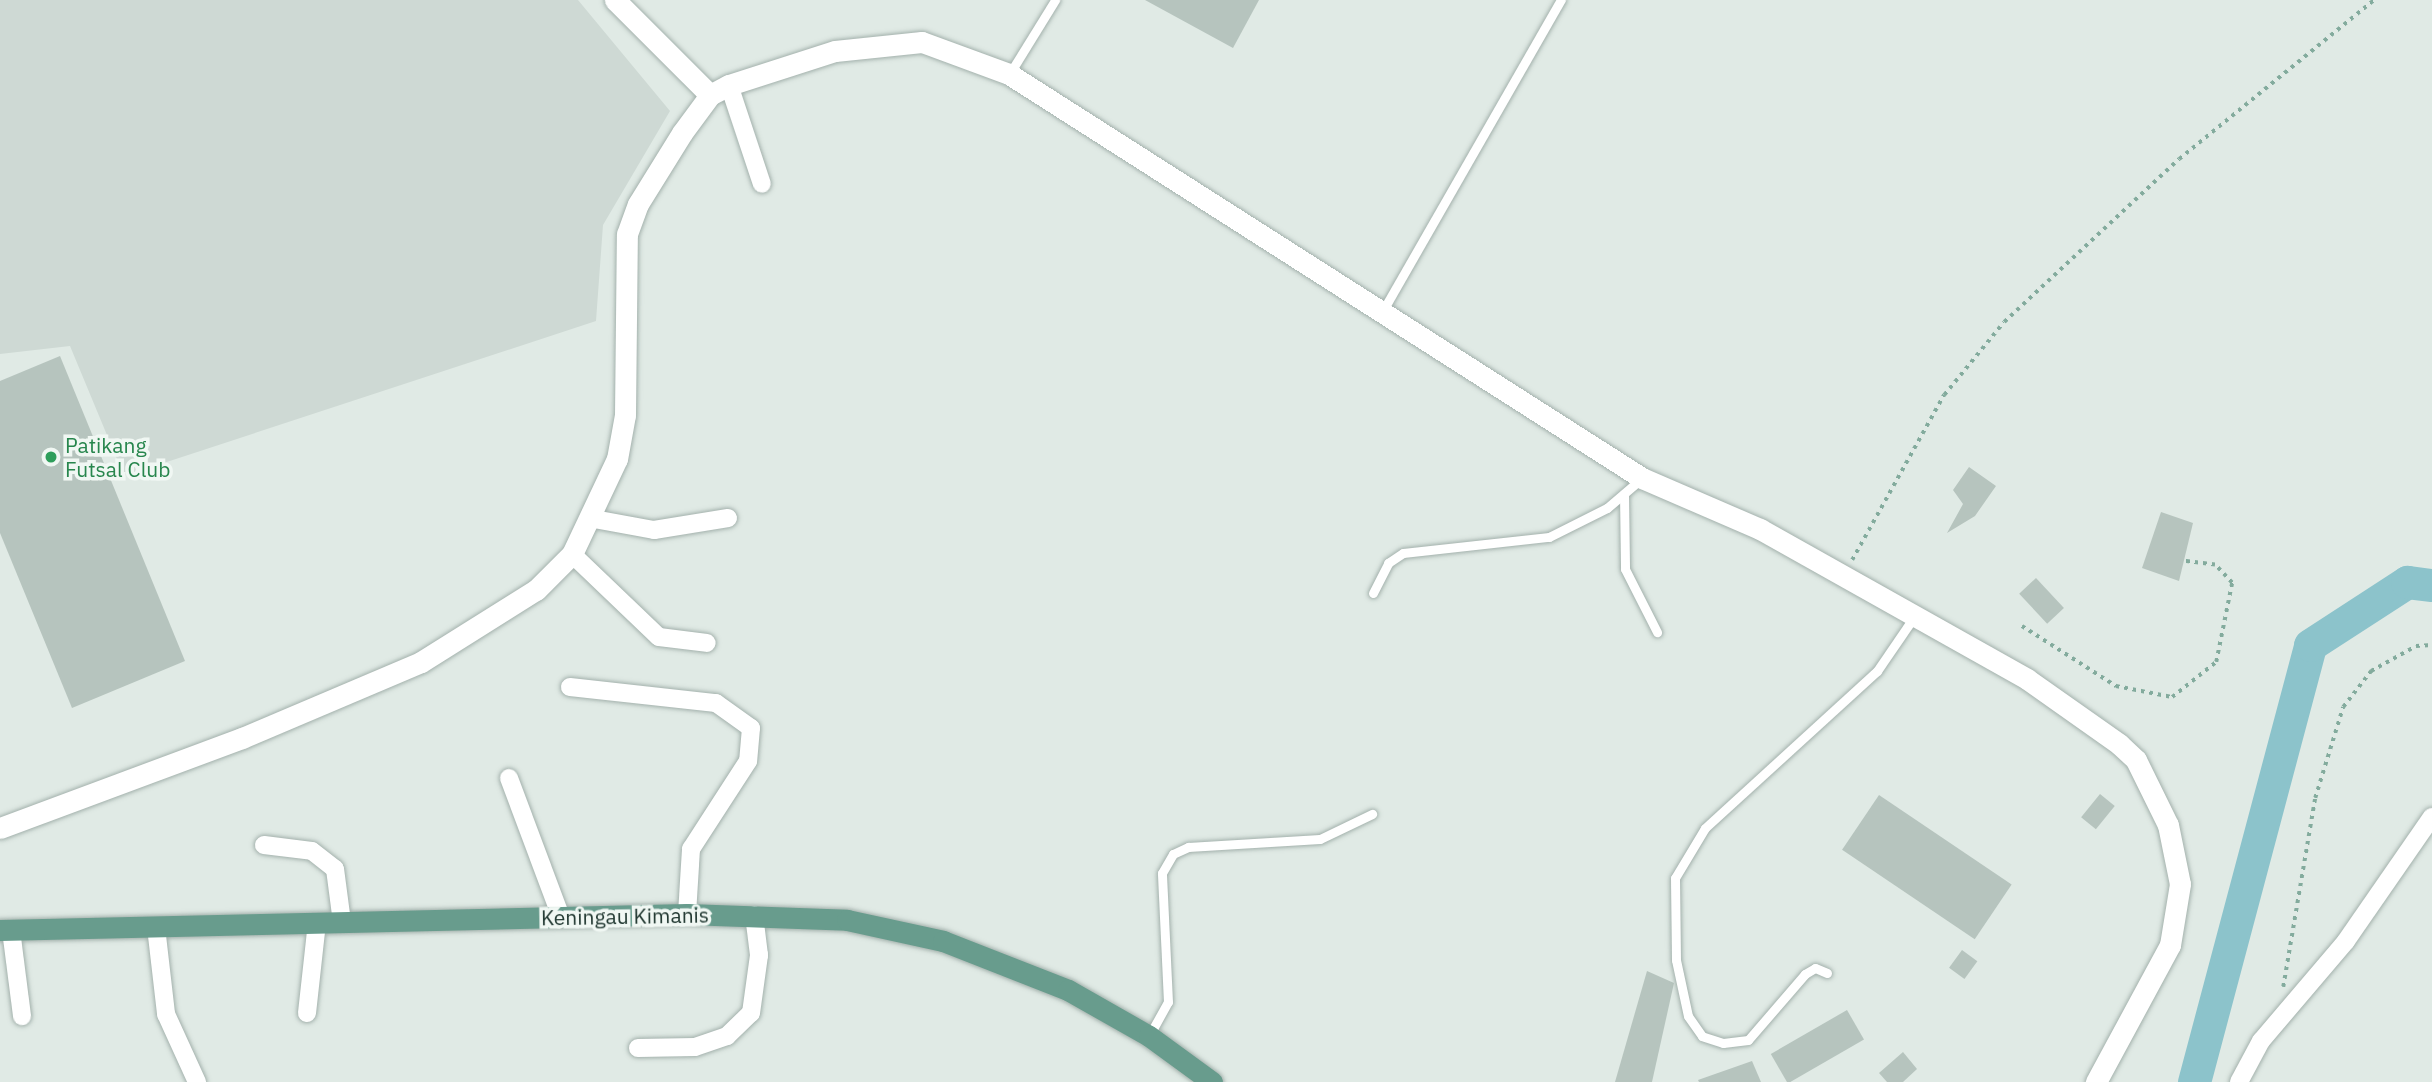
<!DOCTYPE html>
<html>
<head>
<meta charset="utf-8">
<style>
  body { margin:0 }
  #map { position:relative; width:2432px; height:1082px; overflow:hidden; background:#e0eae5; font-family:"IBM Plex Sans",sans-serif }
  div>[style] { position:absolute }
  [style*='--x'] { left:calc(var(--x)*1px); top:calc(var(--y)*1px); width:calc(var(--w)*1px); rotate:calc(var(--a)*1deg) }
  .built>* { inset:0; background:#ced9d4 }
  .river>* { height:33px; margin:-16.5px; padding:0 16.5px; transform-origin:16.5px; border-radius:16.5px; background:#8cc3cb }
  .building>* { inset:0; background:#b6c4be; transform-origin:0 0 }
  .path>* { height:3.5px; margin-top:-1.75px; transform-origin:0; background:repeating-linear-gradient(90deg,#83ab9d 0 3.5px,transparent 0 8.5px) }
  .roads { filter:drop-shadow(0 0 2px #a3b1ac) drop-shadow(0 0 2px #a3b1ac) }
  .service>* { height:9px; margin:-4.5px; padding:0 4.5px; transform-origin:4.5px; border-radius:4.5px; background:#fff }
  .minor>* { height:18px; margin:-9px; padding:0 9px; transform-origin:9px; border-radius:9px; background:#fff }
  .tertiary>* { height:21px; margin:-10.5px; padding:0 10.5px; transform-origin:10.5px; border-radius:10.5px; background:#fff }
  .primary>* { height:21px; margin:-10.5px; padding:0 10.5px; transform-origin:10.5px; border-radius:10.5px; background:#689c8d }
  .dots>* { width:19px; height:19px; translate:-50% -50%; box-sizing:border-box; border:4px solid #f0f7f3; border-radius:50% }
  span { translate:-50% -50%; white-space:nowrap; text-align:center; line-height:1.15; -webkit-text-stroke:7px #f0f7f3; paint-order:stroke }
  .leisure-label { font-size:21px; color:#27864d }
  .left { translate:0 -50%; text-align:left }
  .street-label { font-size:21px; color:#223932 }
</style>
</head>
<body>
<div id="map">
  <div class="built">
    <div style="clip-path:polygon(0 0,578px 0,670px 111px,603px 225px,596px 321px,124px 476px,70px 346px,0 354px)"></div>
  </div>
  <div class="river">
    <div style="--x:2194;--y:1082;--w:452;--a:-75.1"></div>
    <div style="--x:2310;--y:645;--w:116;--a:-33"></div>
    <div style="--x:2407;--y:582;--w:25;--a:7"></div>
  </div>
  <div class="building">
    <div style="clip-path:polygon(1145px 0,1259px 0,1233px 48px)"></div>
    <div style="clip-path:polygon(60px 356px,185px 661px,72px 708px,0 533px,0 381px)"></div>
    <div style="clip-path:polygon(1969px 467px,1996px 486px,1975px 516px,1947px 533px,1963px 504px,1953px 490px)"></div>
    <div style="clip-path:polygon(2161px 512px,2193px 523px,2179px 581px,2142px 568px)"></div>
    <div style="left:2036px;top:578px;width:41px;height:23px;rotate:47deg"></div>
    <div style="left:2100px;top:794px;width:19px;height:30px;rotate:39deg"></div>
    <div style="left:1879px;top:795px;width:160px;height:66px;rotate:34deg"></div>
    <div style="left:1962px;top:950px;width:19px;height:22px;rotate:36deg"></div>
    <div style="clip-path:polygon(1647px 971px,1674px 983px,1652px 1082px,1615px 1082px)"></div>
    <div style="left:1847px;top:1010px;width:34px;height:88px;rotate:60deg"></div>
    <div style="clip-path:polygon(1903px 1052px,1917px 1069px,1903px 1082px,1887px 1082px,1879px 1073px)"></div>
    <div style="clip-path:polygon(1752px 1061px,1761px 1082px,1699px 1082px,1698px 1080px)"></div>
  </div>
  <div class="path">
    <div style="--x:1852;--y:560;--w:189;--a:-60.9"></div>
    <div style="--x:1944;--y:395;--w:94;--a:-50.6"></div>
    <div style="--x:2004;--y:322;--w:239;--a:-43"></div>
    <div style="--x:2179;--y:159;--w:252;--a:-39.2"></div>
    <div style="--x:2022;--y:626;--w:112;--a:32.6"></div>
    <div style="--x:2116;--y:686;--w:57;--a:11.1"></div>
    <div style="--x:2172;--y:697;--w:56;--a:-38.5"></div>
    <div style="--x:2216;--y:662;--w:81;--a:-78.6"></div>
    <div style="--x:2232;--y:583;--w:25;--a:-133"></div>
    <div style="--x:2215;--y:565;--w:31;--a:-173"></div>
    <div style="--x:2283;--y:987;--w:192;--a:-80.4"></div>
    <div style="--x:2315;--y:798;--w:95;--a:-72.9"></div>
    <div style="--x:2343;--y:707;--w:46;--a:-52.1"></div>
    <div style="--x:2371;--y:671;--w:51;--a:-29.1"></div>
    <div style="--x:2416;--y:646;--w:16;--a:-4"></div>
  </div>
  <div class="roads">
    <div class="service">
      <div style="--x:1010;--y:73;--w:86;--a:-58.3"></div>
      <div style="--x:1382;--y:312;--w:360;--a:-60.2"></div>
      <div style="--x:1624;--y:494;--w:75;--a:89.2"></div>
      <div style="--x:1625;--y:569;--w:71;--a:63.1"></div>
      <div style="--x:1373;--y:593;--w:34;--a:-63"></div>
      <div style="--x:1388;--y:563;--w:18;--a:-34"></div>
      <div style="--x:1403;--y:553;--w:147;--a:-6.3"></div>
      <div style="--x:1549;--y:537;--w:65;--a:-26.6"></div>
      <div style="--x:1607;--y:508;--w:45;--a:-40.5"></div>
      <div style="--x:1827;--y:973;--w:13;--a:-157"></div>
      <div style="--x:1815;--y:968;--w:12;--a:149"></div>
      <div style="--x:1805;--y:974;--w:87;--a:130.8"></div>
      <div style="--x:1748;--y:1040;--w:25;--a:173"></div>
      <div style="--x:1723;--y:1043;--w:22;--a:-162"></div>
      <div style="--x:1702;--y:1036;--w:24;--a:-125"></div>
      <div style="--x:1688;--y:1016;--w:57;--a:-102.1"></div>
      <div style="--x:1676;--y:960;--w:82;--a:-90.7"></div>
      <div style="--x:1675;--y:878;--w:58;--a:-59"></div>
      <div style="--x:1705;--y:828;--w:233;--a:-42.4"></div>
      <div style="--x:1877;--y:671;--w:65;--a:-55.6"></div>
      <div style="--x:1149;--y:1036;--w:39;--a:-61"></div>
      <div style="--x:1168;--y:1002;--w:129;--a:-92.7"></div>
      <div style="--x:1162;--y:873;--w:22;--a:-60"></div>
      <div style="--x:1173;--y:854;--w:17;--a:-25"></div>
      <div style="--x:1188;--y:847;--w:132;--a:-3.5"></div>
      <div style="--x:1320;--y:839;--w:58;--a:-25.7"></div>
    </div>
    <div class="minor">
      <div style="--x:729;--y:85;--w:104;--a:71.6"></div>
      <div style="--x:594;--y:519;--w:61;--a:10.4"></div>
      <div style="--x:654;--y:530;--w:75;--a:-9.2"></div>
      <div style="--x:572;--y:554;--w:120;--a:43.7"></div>
      <div style="--x:659;--y:637;--w:48;--a:7.1"></div>
      <div style="--x:570;--y:687;--w:147;--a:6.3"></div>
      <div style="--x:716;--y:703;--w:43;--a:35.5"></div>
      <div style="--x:751;--y:728;--w:33;--a:95"></div>
      <div style="--x:748;--y:761;--w:105;--a:122.9"></div>
      <div style="--x:691;--y:849;--w:65;--a:93.5"></div>
      <div style="--x:509;--y:778;--w:148;--a:69.5"></div>
      <div style="--x:264;--y:845;--w:48;--a:7.1"></div>
      <div style="--x:312;--y:851;--w:29;--a:38"></div>
      <div style="--x:335;--y:869;--w:53;--a:82.5"></div>
      <div style="--x:156;--y:927;--w:88;--a:83.4"></div>
      <div style="--x:166;--y:1014;--w:75;--a:65.5"></div>
      <div style="--x:11;--y:930;--w:87;--a:82.7"></div>
      <div style="--x:307;--y:1013;--w:91;--a:-83.7"></div>
      <div style="--x:638;--y:1048;--w:57;--a:-1"></div>
      <div style="--x:695;--y:1047;--w:34;--a:-19"></div>
      <div style="--x:727;--y:1036;--w:33;--a:-44"></div>
      <div style="--x:751;--y:1013;--w:59;--a:-82.1"></div>
      <div style="--x:759;--y:955;--w:40;--a:-97.1"></div>
      <div style="--x:2239;--y:1082;--w:47;--a:-61.8"></div>
      <div style="--x:2261;--y:1041;--w:131;--a:-49.6"></div>
      <div style="--x:2346;--y:941;--w:151;--a:-55.3"></div>
    </div>
    <div class="tertiary">
      <div style="--x:615;--y:0;--w:134;--a:45"></div>
      <div style="--x:0;--y:828;--w:258;--a:-20.4"></div>
      <div style="--x:242;--y:738;--w:194;--a:-23"></div>
      <div style="--x:421;--y:662;--w:136;--a:-32.1"></div>
      <div style="--x:536;--y:590;--w:51;--a:-45"></div>
      <div style="--x:572;--y:554;--w:105;--a:-64.7"></div>
      <div style="--x:617;--y:459;--w:45;--a:-79.7"></div>
      <div style="--x:625;--y:415;--w:181;--a:-89.4"></div>
      <div style="--x:627;--y:234;--w:32;--a:-70"></div>
      <div style="--x:638;--y:204;--w:84;--a:-58.2"></div>
      <div style="--x:682;--y:133;--w:47;--a:-53.6"></div>
      <div style="--x:710;--y:95;--w:21;--a:-28"></div>
      <div style="--x:729;--y:85;--w:111;--a:-17.8"></div>
      <div style="--x:835;--y:51;--w:87;--a:-5.9"></div>
      <div style="--x:922;--y:42;--w:93;--a:20.2"></div>
      <div style="--x:1009;--y:74;--w:751;--a:32.55"></div>
      <div style="--x:1642;--y:478;--w:129;--a:23.4"></div>
      <div style="--x:1760;--y:529;--w:306;--a:29.3"></div>
      <div style="--x:2027;--y:679;--w:113;--a:35.2"></div>
      <div style="--x:2119;--y:744;--w:23;--a:43"></div>
      <div style="--x:2136;--y:760;--w:72;--a:63.8"></div>
      <div style="--x:2168;--y:825;--w:60;--a:78.5"></div>
      <div style="--x:2180;--y:884;--w:62;--a:99.3"></div>
      <div style="--x:2170;--y:945;--w:156;--a:118.4"></div>
    </div>
    <div class="primary">
      <div style="--x:0;--y:930;--w:687;--a:-1.33"></div>
      <div style="--x:687;--y:914;--w:160;--a:2.1"></div>
      <div style="--x:847;--y:920;--w:98;--a:12.3"></div>
      <div style="--x:943;--y:941;--w:134;--a:21.4"></div>
      <div style="--x:1068;--y:990;--w:93;--a:29.6"></div>
      <div style="--x:1149;--y:1036;--w:78;--a:36.1"></div>
    </div>
  </div>
  <div class="dots">
    <div style="left:51px;top:457px;background:#2e9e5b"></div>
  </div>
  <div class="leisure-label">
    <span class="left" style="left:65px;top:457px">Patikang<br>Futsal Club</span>
  </div>
  <div class="street-label">
    <span style="left:625px;top:916px;rotate:-1deg">Keningau Kimanis</span>
  </div>
</div>
</body>
</html>
